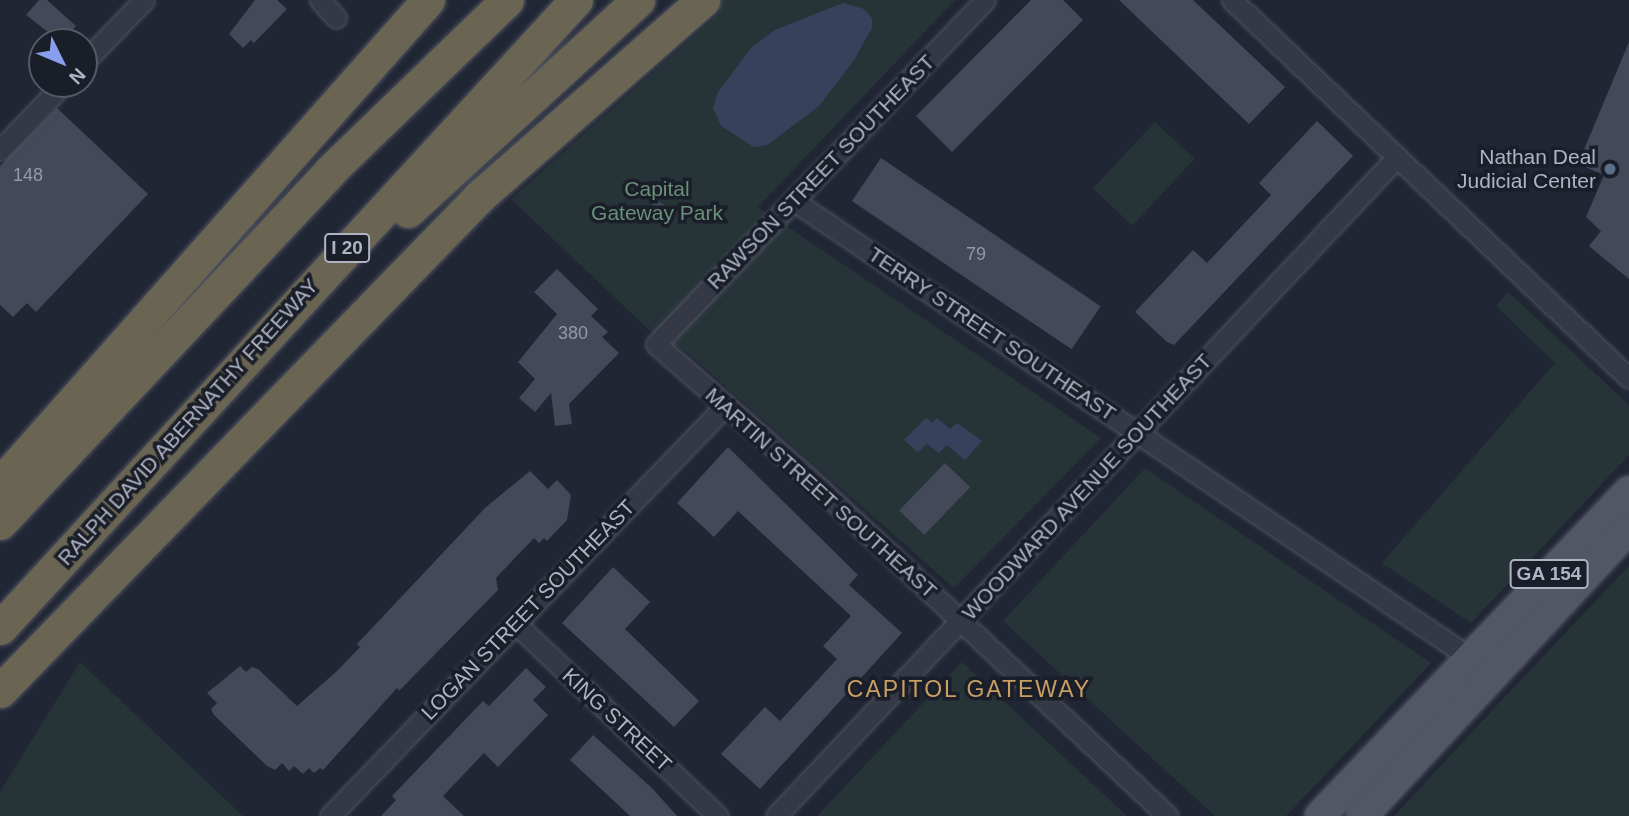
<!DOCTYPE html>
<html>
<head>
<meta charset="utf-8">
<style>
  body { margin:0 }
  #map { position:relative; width:1629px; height:816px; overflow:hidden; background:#212634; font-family:Arial,sans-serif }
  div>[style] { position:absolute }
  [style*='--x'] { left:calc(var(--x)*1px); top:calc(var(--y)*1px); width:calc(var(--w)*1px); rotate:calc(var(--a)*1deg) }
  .green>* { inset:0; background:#263438; transform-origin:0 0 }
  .water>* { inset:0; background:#38415c }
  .building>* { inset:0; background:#434959; transform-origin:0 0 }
  .roads { filter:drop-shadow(0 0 2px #4f5360) drop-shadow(0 0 2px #4f5360) }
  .street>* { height:19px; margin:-9.5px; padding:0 9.5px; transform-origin:9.5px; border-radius:9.5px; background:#343945 }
  .primary>* { height:30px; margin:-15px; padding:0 15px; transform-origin:15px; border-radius:15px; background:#525765 }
  .highway>* { height:33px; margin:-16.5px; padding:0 16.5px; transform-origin:16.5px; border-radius:16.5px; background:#6a6552 }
  .dots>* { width:19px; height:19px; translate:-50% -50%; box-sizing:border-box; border:4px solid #1a1e29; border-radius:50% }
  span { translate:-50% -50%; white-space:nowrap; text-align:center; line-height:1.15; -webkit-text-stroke:7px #1a1e29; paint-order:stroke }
  .number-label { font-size:18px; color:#9498a8 }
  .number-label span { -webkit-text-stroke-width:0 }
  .shield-label span { padding:2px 5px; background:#1a1e29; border:2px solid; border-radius:5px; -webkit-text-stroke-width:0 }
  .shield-label { font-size:19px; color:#afb3c2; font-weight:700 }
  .poi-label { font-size:21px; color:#afb3c2 }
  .right { translate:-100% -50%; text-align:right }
  .street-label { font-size:21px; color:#afb3c2 }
  .park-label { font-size:21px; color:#698f78 }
  .neighbourhood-label { font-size:23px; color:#c89f63; letter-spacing:2px }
  .north { position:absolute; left:28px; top:28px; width:70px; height:70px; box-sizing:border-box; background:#1a1e29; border:2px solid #565a66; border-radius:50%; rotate:133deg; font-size:19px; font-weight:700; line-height:28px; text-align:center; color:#afb3c2 }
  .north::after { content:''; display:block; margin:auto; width:24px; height:32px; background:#889fed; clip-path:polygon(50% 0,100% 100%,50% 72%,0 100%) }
</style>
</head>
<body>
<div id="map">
  <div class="green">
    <div style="clip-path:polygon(724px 0,955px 0,758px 207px,1101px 438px,954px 588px,687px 352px,649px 330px,511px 199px,721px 12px,716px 6px)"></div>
    <div style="left:1155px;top:122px;width:54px;height:91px;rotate:43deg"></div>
    <div style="clip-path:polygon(1508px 292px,1629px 405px,1629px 455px,1471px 623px,1382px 563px,1555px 363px,1496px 306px)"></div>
    <div style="clip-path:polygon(1145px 468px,1431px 663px,1286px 816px,1215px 816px,1003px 621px)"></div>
    <div style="clip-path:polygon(1629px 566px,1629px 816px,1394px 816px,1512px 689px)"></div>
    <div style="clip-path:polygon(80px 662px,243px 816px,0 816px,0 792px)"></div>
    <div style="clip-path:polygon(962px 662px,1127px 816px,817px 816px)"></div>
  </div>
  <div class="water">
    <div style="clip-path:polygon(843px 3px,864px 9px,872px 18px,872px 28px,854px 60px,819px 106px,767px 145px,754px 147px,721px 126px,713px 108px,718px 92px,752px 47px,775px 30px)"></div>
    <div style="clip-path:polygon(926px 418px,932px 423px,937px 418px,950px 429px,957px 423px,982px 441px,965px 460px,947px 445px,939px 453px,927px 444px,918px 452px,904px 440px)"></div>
  </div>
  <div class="building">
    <div style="clip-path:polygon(39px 0,47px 0,76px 26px,61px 42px,26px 15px)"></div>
    <div style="clip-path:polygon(255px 0,277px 0,287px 9px,254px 43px,251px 40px,243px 48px,229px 34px)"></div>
    <div style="clip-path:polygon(1031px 0,1063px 0,1083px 20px,952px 152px,916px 116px)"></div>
    <div style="clip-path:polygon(1119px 0,1193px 0,1285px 87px,1249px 124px)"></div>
    <div style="clip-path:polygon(1629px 42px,1629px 279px,1589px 246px,1601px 231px,1586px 217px,1604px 175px,1578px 164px)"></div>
    <div style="clip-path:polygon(57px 108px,148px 194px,36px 312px,27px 303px,13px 317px,0 305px,0 166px)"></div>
    <div style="clip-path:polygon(1317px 121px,1353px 156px,1174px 345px,1167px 342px,1135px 312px,1193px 250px,1207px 263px,1271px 195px,1259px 183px)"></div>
    <div style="left:881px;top:158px;width:265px;height:52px;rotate:34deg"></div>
    <div style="clip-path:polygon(655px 200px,668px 207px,660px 215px,649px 211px)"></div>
    <div style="clip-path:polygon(557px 269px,598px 309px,591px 316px,608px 332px,602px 337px,619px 353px,569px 404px,572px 424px,555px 426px,551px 393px,535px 412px,519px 398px,535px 379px,518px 362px,557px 314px,534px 292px)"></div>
    <div style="clip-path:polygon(728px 447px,858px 575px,849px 585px,902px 633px,760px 789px,721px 754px,765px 707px,780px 721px,837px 659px,823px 646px,851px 616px,738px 511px,714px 537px,677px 503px)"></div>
    <div style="left:945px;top:463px;width:35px;height:66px;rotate:44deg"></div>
    <div style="clip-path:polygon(530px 471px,548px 489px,557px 480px,571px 495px,567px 520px,547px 541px,544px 538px,539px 543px,534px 538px,496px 578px,498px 590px,399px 691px,397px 688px,323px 770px,320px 768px,314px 773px,309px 768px,303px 774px,294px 766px,289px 771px,282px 763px,275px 770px,267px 766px,214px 715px,211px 709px,217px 703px,207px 693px,240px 666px,246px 672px,252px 667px,258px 669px,297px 706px,337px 671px,360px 647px,357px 644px,486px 507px)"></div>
    <div style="clip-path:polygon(613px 567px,650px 602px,625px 629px,699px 701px,674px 727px,562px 623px)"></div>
    <div style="clip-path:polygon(526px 668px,546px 687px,533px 700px,548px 715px,498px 767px,484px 753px,443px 796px,464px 816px,381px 816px,396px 800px,392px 796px,483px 701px,489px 706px)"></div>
    <div style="clip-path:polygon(593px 735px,652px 788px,677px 816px,630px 816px,570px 760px)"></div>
  </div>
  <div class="roads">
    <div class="street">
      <div style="--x:320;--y:0;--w:24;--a:48"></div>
      <div style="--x:985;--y:0;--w:476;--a:133.7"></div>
      <div style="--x:656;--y:344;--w:202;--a:41.2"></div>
      <div style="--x:808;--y:477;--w:494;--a:43.3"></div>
      <div style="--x:1232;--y:0;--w:548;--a:43.6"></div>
      <div style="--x:84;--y:62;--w:86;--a:-45.9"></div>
      <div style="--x:0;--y:150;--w:91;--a:-46.3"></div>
      <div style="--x:794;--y:201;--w:815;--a:34.04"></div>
      <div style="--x:515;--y:623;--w:280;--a:43.6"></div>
      <div style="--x:330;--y:816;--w:571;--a:-46.06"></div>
      <div style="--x:776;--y:816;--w:905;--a:-46.7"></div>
    </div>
    <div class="primary">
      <div style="--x:1320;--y:816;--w:448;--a:-46.4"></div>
      <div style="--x:1362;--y:816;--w:392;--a:-47.1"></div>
    </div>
    <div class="highway">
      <div style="--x:408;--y:211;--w:312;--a:-42.5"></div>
      <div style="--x:0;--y:484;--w:646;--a:-48.51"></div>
      <div style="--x:0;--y:523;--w:482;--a:-46.8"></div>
      <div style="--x:330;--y:171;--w:246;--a:-44"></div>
      <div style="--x:0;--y:628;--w:852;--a:-47.47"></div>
      <div style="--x:0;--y:691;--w:690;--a:-45.88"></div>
      <div style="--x:480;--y:196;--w:297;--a:-41.3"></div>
    </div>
  </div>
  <div class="dots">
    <div style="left:1610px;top:169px;background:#5c6f8a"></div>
  </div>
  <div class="number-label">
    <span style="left:28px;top:175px">148</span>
    <span style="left:976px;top:254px">79</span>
    <span style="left:573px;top:333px">380</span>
  </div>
  <div class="shield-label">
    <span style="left:347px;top:248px">I 20</span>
    <span style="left:1549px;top:574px">GA 154</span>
  </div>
  <div class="poi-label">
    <span class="right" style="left:1596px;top:169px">Nathan Deal<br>Judicial Center</span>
  </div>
  <div class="street-label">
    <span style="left:821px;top:172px;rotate:-46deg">RAWSON STREET SOUTHEAST</span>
    <span style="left:992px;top:334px;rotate:34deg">TERRY STREET SOUTHEAST</span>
    <span style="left:188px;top:422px;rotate:-48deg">RALPH DAVID ABERNATHY FREEWAY</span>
    <span style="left:1087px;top:487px;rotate:-47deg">WOODWARD AVENUE SOUTHEAST</span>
    <span style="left:821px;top:493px;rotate:42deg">MARTIN STREET SOUTHEAST</span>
    <span style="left:528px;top:610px;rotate:-46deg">LOGAN STREET SOUTHEAST</span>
    <span style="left:617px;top:720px;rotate:43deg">KING STREET</span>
  </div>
  <div class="park-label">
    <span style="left:657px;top:201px">Capital<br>Gateway Park</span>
  </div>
  <div class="neighbourhood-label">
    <span style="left:969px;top:689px">CAPITOL GATEWAY</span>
  </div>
  <div class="north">N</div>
</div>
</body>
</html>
